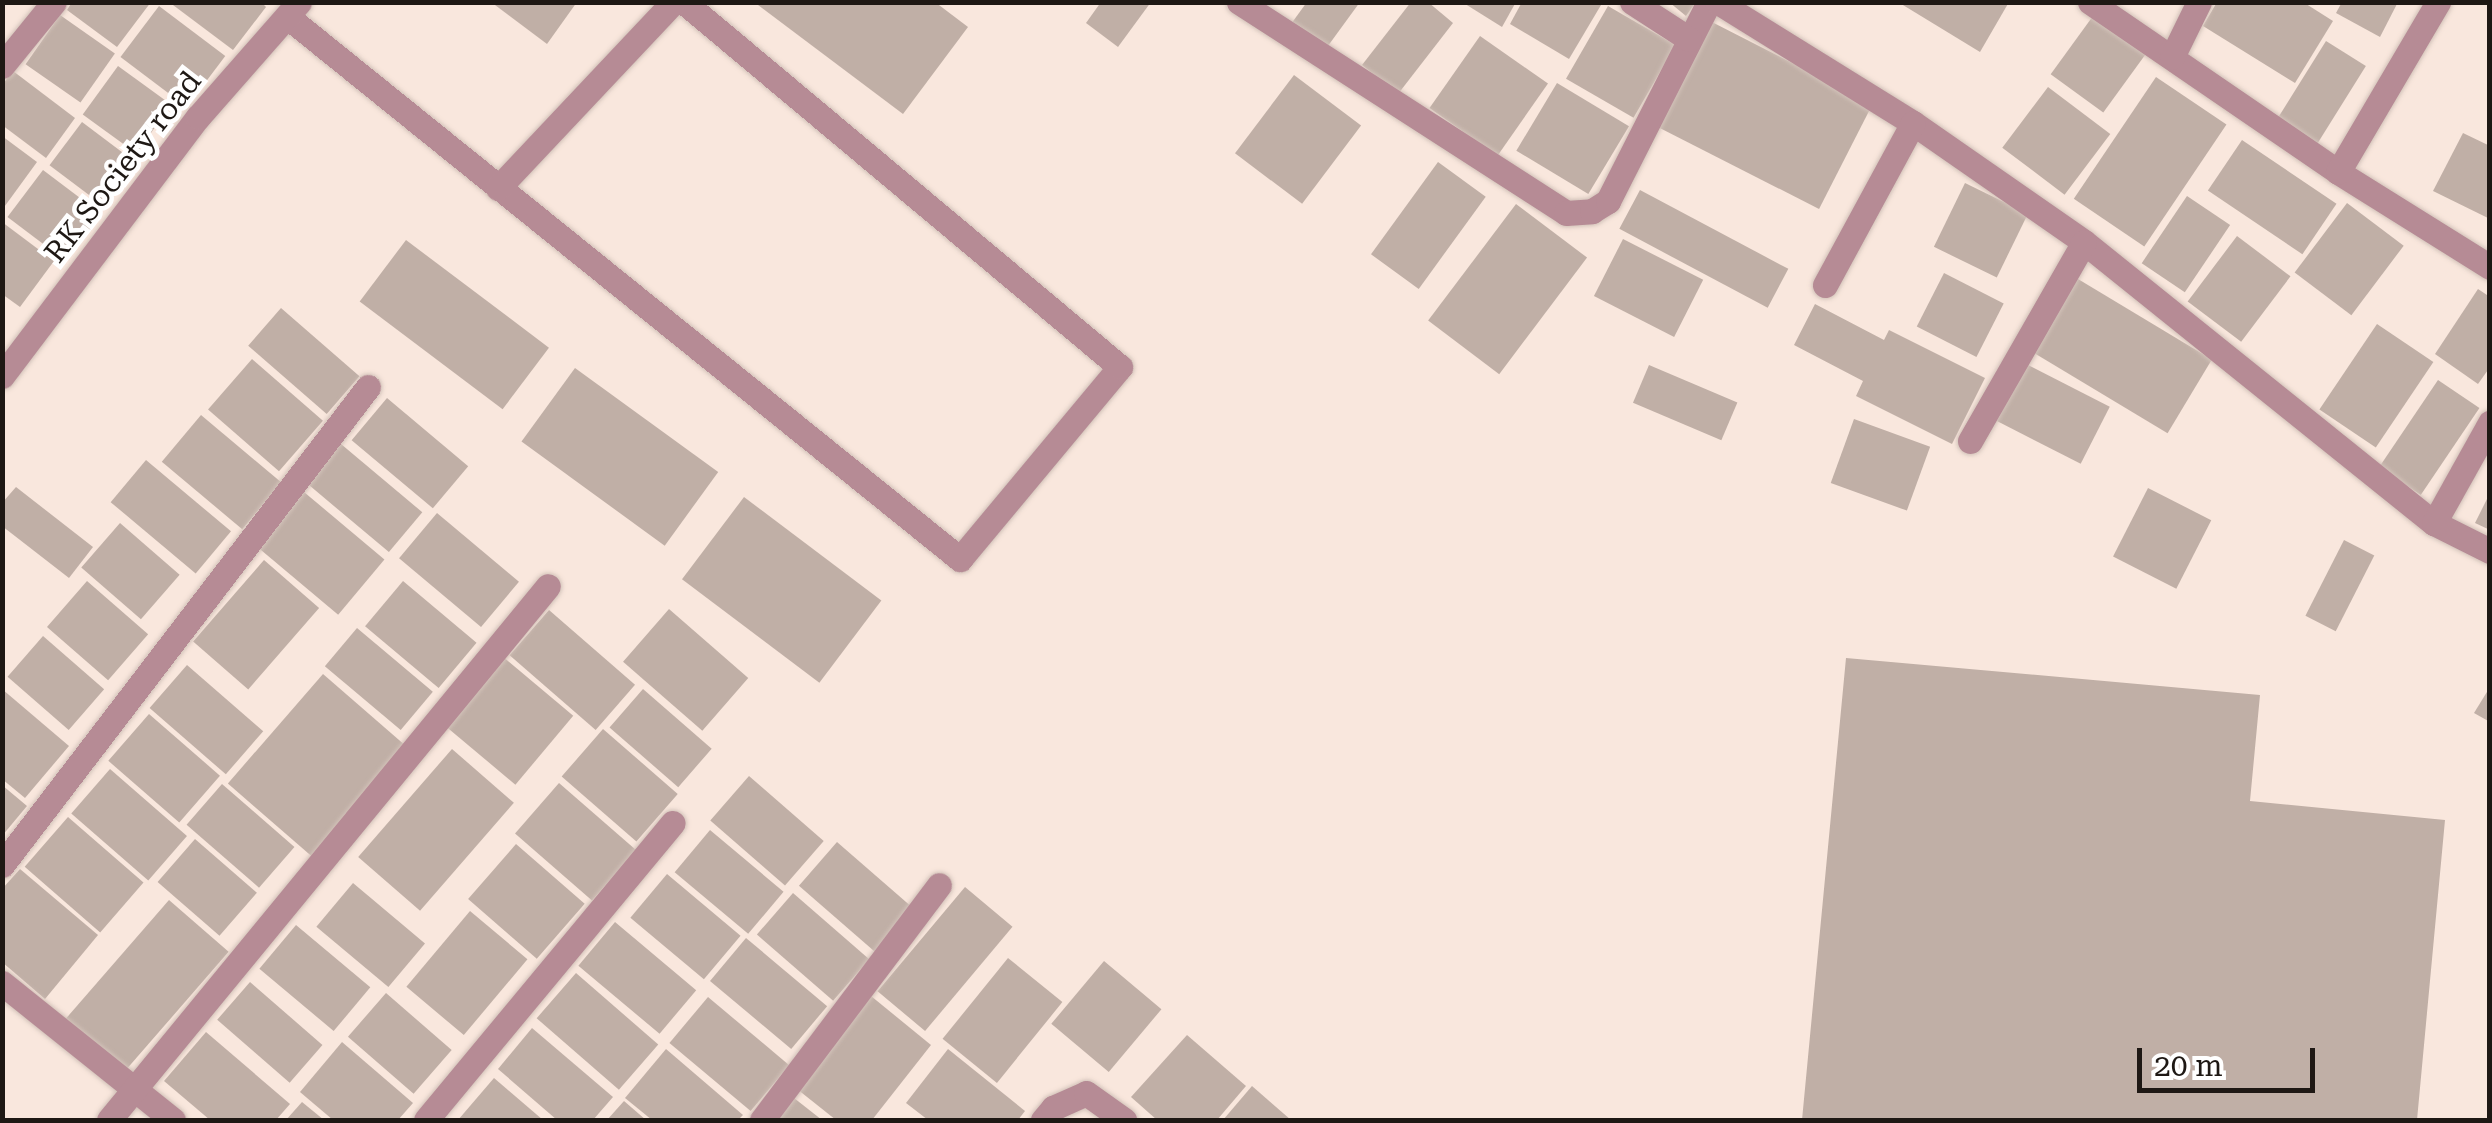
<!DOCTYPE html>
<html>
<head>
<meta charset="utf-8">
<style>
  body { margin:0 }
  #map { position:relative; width:2492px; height:1123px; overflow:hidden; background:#f9e7dd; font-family:"Roboto Serif",serif }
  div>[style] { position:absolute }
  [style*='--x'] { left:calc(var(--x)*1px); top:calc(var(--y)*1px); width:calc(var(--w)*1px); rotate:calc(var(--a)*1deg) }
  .building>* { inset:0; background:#c0afa6; transform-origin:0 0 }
  .roads { filter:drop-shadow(0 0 2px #d2c2b9) drop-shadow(0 0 2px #d2c2b9) }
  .lane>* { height:25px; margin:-12.5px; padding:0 12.5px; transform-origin:12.5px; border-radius:12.5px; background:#b68b95 }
  .street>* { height:25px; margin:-12.5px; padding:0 12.5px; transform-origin:12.5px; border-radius:12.5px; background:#b68b95 }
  span { translate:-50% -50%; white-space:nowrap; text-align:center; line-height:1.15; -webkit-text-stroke:9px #fff; paint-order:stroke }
  .street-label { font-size:30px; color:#1e1814 }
  .frame { position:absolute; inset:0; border:5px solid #1e1814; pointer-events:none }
  .scale { position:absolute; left:2137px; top:1048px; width:178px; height:45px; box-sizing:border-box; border:5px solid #1e1814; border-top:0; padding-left:12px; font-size:30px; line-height:35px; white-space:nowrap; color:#1e1814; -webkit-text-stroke:8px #fff; paint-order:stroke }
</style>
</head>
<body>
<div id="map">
  <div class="building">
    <div style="clip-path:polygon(72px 2px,151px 2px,117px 47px,67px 10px)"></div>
    <div style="clip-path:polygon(169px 2px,261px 2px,266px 7px,233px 50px)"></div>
    <div style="clip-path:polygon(491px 2px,577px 2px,547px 44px)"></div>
    <div style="clip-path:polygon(754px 2px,935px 2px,968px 27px,903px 114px)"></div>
    <div style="clip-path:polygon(1101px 2px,1151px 2px,1118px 47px,1086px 23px)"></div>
    <div style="clip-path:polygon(1307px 2px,1360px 2px,1325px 50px,1291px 24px)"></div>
    <div style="clip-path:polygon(1411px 2px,1428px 2px,1453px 23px,1398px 94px,1362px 65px)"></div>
    <div style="clip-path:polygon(1462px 2px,1516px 2px,1502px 27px)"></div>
    <div style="clip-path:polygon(1522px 2px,1597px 2px,1601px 5px,1569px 59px,1510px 24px)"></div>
    <div style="clip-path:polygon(1669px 2px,1696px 2px,1686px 16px)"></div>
    <div style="clip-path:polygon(1898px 2px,2009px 2px,1980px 52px)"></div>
    <div style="clip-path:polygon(2217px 2px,2303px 2px,2333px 21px,2295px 83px,2203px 26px)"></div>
    <div style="clip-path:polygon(2342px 2px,2398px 2px,2380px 37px,2336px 13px)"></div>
    <div style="left:159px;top:6px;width:83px;height:64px;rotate:37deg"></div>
    <div style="left:1608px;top:6px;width:78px;height:84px;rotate:30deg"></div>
    <div style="left:60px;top:15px;width:67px;height:60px;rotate:35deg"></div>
    <div style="left:2093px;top:16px;width:65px;height:72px;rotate:36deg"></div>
    <div style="left:1706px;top:19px;width:187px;height:118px;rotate:27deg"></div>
    <div style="left:1480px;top:36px;width:83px;height:88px;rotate:35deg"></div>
    <div style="left:2326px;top:41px;width:47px;height:97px;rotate:32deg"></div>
    <div style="left:118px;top:66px;width:66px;height:60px;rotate:36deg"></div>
    <div style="clip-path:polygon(13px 71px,75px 118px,46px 158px,2px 125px,2px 85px)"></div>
    <div style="left:1294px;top:75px;width:84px;height:98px;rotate:37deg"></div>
    <div style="left:2156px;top:77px;width:85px;height:147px;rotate:34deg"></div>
    <div style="left:1557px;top:83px;width:84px;height:79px;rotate:31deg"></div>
    <div style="left:2048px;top:87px;width:78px;height:76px;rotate:37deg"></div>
    <div style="left:82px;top:122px;width:62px;height:54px;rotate:37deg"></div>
    <div style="clip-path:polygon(2463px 133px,2490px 146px,2490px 219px,2433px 191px)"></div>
    <div style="clip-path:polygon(2px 136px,37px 162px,2px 210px)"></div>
    <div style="left:2242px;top:140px;width:114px;height:61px;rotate:34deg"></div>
    <div style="left:1438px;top:162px;width:59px;height:114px;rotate:36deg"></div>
    <div style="left:43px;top:170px;width:73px;height:59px;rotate:37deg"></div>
    <div style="left:1965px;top:183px;width:70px;height:71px;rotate:26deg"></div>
    <div style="left:1640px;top:190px;width:168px;height:44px;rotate:28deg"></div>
    <div style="left:2187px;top:196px;width:52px;height:81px;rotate:34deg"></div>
    <div style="left:2347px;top:203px;width:71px;height:87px;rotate:37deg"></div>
    <div style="left:1516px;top:204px;width:89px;height:146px;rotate:37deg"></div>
    <div style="clip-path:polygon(2px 222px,54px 261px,20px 307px,2px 294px)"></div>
    <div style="left:2237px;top:236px;width:67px;height:82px;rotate:37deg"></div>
    <div style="left:1623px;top:239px;width:90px;height:64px;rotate:27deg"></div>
    <div style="left:406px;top:240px;width:179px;height:77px;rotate:37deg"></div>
    <div style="left:1944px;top:273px;width:67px;height:60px;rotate:27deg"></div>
    <div style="left:2073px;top:276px;width:162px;height:86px;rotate:31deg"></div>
    <div style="clip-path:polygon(2478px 289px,2490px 297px,2490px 367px,2478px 384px,2435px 354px)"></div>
    <div style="clip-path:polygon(1815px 304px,1884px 340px,1889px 330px,1985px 378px,1952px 444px,1856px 396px,1863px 381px,1794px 345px)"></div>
    <div style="left:281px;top:308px;width:104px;height:50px;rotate:41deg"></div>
    <div style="left:2377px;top:324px;width:68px;height:103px;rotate:34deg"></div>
    <div style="left:252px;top:359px;width:94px;height:67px;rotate:41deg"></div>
    <div style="left:2026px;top:364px;width:94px;height:64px;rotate:27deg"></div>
    <div style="left:1649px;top:365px;width:96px;height:41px;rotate:23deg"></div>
    <div style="left:575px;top:368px;width:177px;height:91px;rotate:36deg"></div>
    <div style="left:2438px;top:380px;width:50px;height:105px;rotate:34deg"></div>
    <div style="left:387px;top:398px;width:106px;height:55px;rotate:40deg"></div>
    <div style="left:201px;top:415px;width:105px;height:61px;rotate:40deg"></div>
    <div style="left:1854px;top:419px;width:81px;height:68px;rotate:20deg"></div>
    <div style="left:335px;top:439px;width:114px;height:52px;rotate:40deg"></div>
    <div style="left:146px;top:460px;width:111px;height:55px;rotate:40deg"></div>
    <div style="clip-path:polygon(16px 487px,93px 547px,69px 578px,2px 526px,2px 503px)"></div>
    <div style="left:2148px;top:488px;width:71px;height:77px;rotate:27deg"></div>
    <div style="left:304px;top:492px;width:105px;height:72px;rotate:40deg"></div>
    <div style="clip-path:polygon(2490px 493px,2490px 530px,2475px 523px)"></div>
    <div style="left:744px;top:497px;width:172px;height:103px;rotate:37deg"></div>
    <div style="left:437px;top:513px;width:107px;height:59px;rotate:40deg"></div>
    <div style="left:120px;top:523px;width:79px;height:59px;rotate:41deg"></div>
    <div style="left:2344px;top:540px;width:34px;height:85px;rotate:27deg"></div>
    <div style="left:264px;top:560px;width:73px;height:108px;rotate:41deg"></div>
    <div style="left:87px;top:581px;width:81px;height:61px;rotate:41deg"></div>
    <div style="left:403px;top:581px;width:96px;height:59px;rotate:40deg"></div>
    <div style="left:669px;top:609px;width:105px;height:70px;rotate:41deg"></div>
    <div style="left:549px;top:610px;width:114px;height:60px;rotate:41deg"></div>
    <div style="left:357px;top:628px;width:99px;height:50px;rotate:40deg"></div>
    <div style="left:43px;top:636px;width:81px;height:54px;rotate:41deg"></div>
    <div style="left:502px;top:656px;width:93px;height:90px;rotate:40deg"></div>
    <div style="clip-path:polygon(1846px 658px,2260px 695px,2250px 801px,2445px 820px,2417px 1120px,1802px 1120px)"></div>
    <div style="left:187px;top:665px;width:101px;height:57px;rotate:41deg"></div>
    <div style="left:323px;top:674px;width:111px;height:145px;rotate:41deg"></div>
    <div style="clip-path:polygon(2490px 687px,2490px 722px,2474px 713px)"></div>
    <div style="clip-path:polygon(2px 689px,69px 746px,25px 798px,2px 779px)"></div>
    <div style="left:643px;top:689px;width:91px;height:51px;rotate:41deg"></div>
    <div style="left:149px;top:714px;width:94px;height:62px;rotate:41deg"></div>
    <div style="left:603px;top:729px;width:99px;height:63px;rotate:41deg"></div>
    <div style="left:452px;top:749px;width:82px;height:143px;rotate:41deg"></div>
    <div style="left:110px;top:769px;width:102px;height:59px;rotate:41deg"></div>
    <div style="left:749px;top:776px;width:99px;height:59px;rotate:41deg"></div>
    <div style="left:559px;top:783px;width:102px;height:67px;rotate:41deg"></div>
    <div style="left:222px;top:784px;width:96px;height:54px;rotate:41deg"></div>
    <div style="clip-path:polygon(2px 785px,27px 806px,2px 836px)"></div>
    <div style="left:68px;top:817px;width:100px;height:66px;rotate:41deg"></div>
    <div style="left:710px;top:830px;width:96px;height:55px;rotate:40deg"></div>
    <div style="left:195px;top:839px;width:82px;height:57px;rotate:41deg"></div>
    <div style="left:837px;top:842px;width:101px;height:58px;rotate:41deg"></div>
    <div style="left:516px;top:844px;width:91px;height:73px;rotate:41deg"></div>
    <div style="clip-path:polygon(20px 869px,98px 935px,45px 999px,2px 962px,2px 889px)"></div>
    <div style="left:667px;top:874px;width:96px;height:57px;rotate:40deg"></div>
    <div style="left:353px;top:883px;width:94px;height:57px;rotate:40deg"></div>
    <div style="left:965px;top:887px;width:62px;height:136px;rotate:40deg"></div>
    <div style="left:793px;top:893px;width:101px;height:55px;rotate:41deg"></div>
    <div style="left:169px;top:900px;width:79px;height:157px;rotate:41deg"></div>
    <div style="left:470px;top:911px;width:75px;height:99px;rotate:40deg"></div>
    <div style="left:615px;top:922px;width:106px;height:57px;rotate:40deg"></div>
    <div style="left:296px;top:925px;width:97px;height:57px;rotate:40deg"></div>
    <div style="left:746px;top:938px;width:106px;height:56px;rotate:40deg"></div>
    <div style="left:1008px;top:958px;width:70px;height:104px;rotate:39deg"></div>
    <div style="left:1104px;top:961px;width:75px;height:82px;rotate:40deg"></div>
    <div style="left:576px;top:973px;width:109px;height:60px;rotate:41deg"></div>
    <div style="left:250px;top:982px;width:96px;height:50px;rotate:41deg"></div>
    <div style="left:386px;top:993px;width:87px;height:58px;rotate:41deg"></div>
    <div style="clip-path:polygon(871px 996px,931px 1045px,872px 1120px,836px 1120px,797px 1089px)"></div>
    <div style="left:708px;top:997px;width:106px;height:60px;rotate:40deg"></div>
    <div style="clip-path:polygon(532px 1028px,613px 1097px,593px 1120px,557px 1120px,498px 1069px)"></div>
    <div style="clip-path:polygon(206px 1032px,290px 1104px,276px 1120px,210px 1120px,164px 1081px)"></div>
    <div style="clip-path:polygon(1187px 1035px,1246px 1086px,1217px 1120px,1157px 1120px,1131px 1097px)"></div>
    <div style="clip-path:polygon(342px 1042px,413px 1103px,398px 1120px,333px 1120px,300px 1092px)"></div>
    <div style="clip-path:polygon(666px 1049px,743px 1115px,738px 1120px,652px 1120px,625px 1098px)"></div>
    <div style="clip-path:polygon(948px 1049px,1025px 1111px,1018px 1120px,928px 1120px,906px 1103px)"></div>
    <div style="clip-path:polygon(494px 1078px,543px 1120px,458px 1120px)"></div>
    <div style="clip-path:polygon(1252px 1086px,1291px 1120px,1223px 1120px)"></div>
    <div style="clip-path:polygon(794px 1098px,822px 1120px,776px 1120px)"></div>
    <div style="clip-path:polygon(624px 1101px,646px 1120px,607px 1120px)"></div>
    <div style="clip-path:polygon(302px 1102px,324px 1120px,286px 1120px)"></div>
  </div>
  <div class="roads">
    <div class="lane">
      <div style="--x:289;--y:18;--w:862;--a:38.88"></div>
      <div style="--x:960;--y:559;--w:250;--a:-50.2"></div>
      <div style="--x:1120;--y:367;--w:569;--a:-140.07"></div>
      <div style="--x:498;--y:188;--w:255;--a:-46.7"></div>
    </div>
    <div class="street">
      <div style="--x:1239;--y:2;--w:389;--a:32.8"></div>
      <div style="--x:1566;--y:213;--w:26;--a:-4"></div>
      <div style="--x:1592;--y:211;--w:19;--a:-32"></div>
      <div style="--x:1608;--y:201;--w:223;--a:-63.1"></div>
      <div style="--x:1632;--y:2;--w:68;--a:33"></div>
      <div style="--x:1718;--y:2;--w:229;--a:31.8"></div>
      <div style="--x:1913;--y:123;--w:208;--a:34.8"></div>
      <div style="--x:2084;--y:242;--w:449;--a:38.8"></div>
      <div style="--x:2434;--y:523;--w:63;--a:26.6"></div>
      <div style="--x:2090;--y:2;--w:301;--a:34.4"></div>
      <div style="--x:2338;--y:172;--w:179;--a:32"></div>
      <div style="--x:2172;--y:57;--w:61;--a:-63.9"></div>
      <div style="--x:2;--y:66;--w:82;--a:-50.9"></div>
      <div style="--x:2338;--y:172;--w:197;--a:-59.5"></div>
      <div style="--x:1825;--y:285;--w:184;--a:-61.5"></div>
      <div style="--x:2;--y:376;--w:325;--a:-52.9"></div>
      <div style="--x:198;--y:117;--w:153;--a:-48.7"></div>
      <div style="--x:1970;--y:441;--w:229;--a:-60.2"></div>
      <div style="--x:2434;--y:523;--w:115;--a:-60.8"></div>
      <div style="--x:2;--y:865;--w:602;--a:-52.56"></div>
      <div style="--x:2;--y:983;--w:219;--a:38.7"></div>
      <div style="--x:109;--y:1120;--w:691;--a:-50.58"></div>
      <div style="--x:426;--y:1120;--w:386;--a:-50.3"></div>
      <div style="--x:762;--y:1120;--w:294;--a:-53"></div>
      <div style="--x:1043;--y:1120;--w:16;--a:-50"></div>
      <div style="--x:1053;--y:1108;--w:36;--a:-24"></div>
      <div style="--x:1086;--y:1093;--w:47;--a:35.4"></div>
    </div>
  </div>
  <div class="street-label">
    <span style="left:123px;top:167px;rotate:-52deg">RK Society road</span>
  </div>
  <div class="frame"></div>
  <div class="scale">20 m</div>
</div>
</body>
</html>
